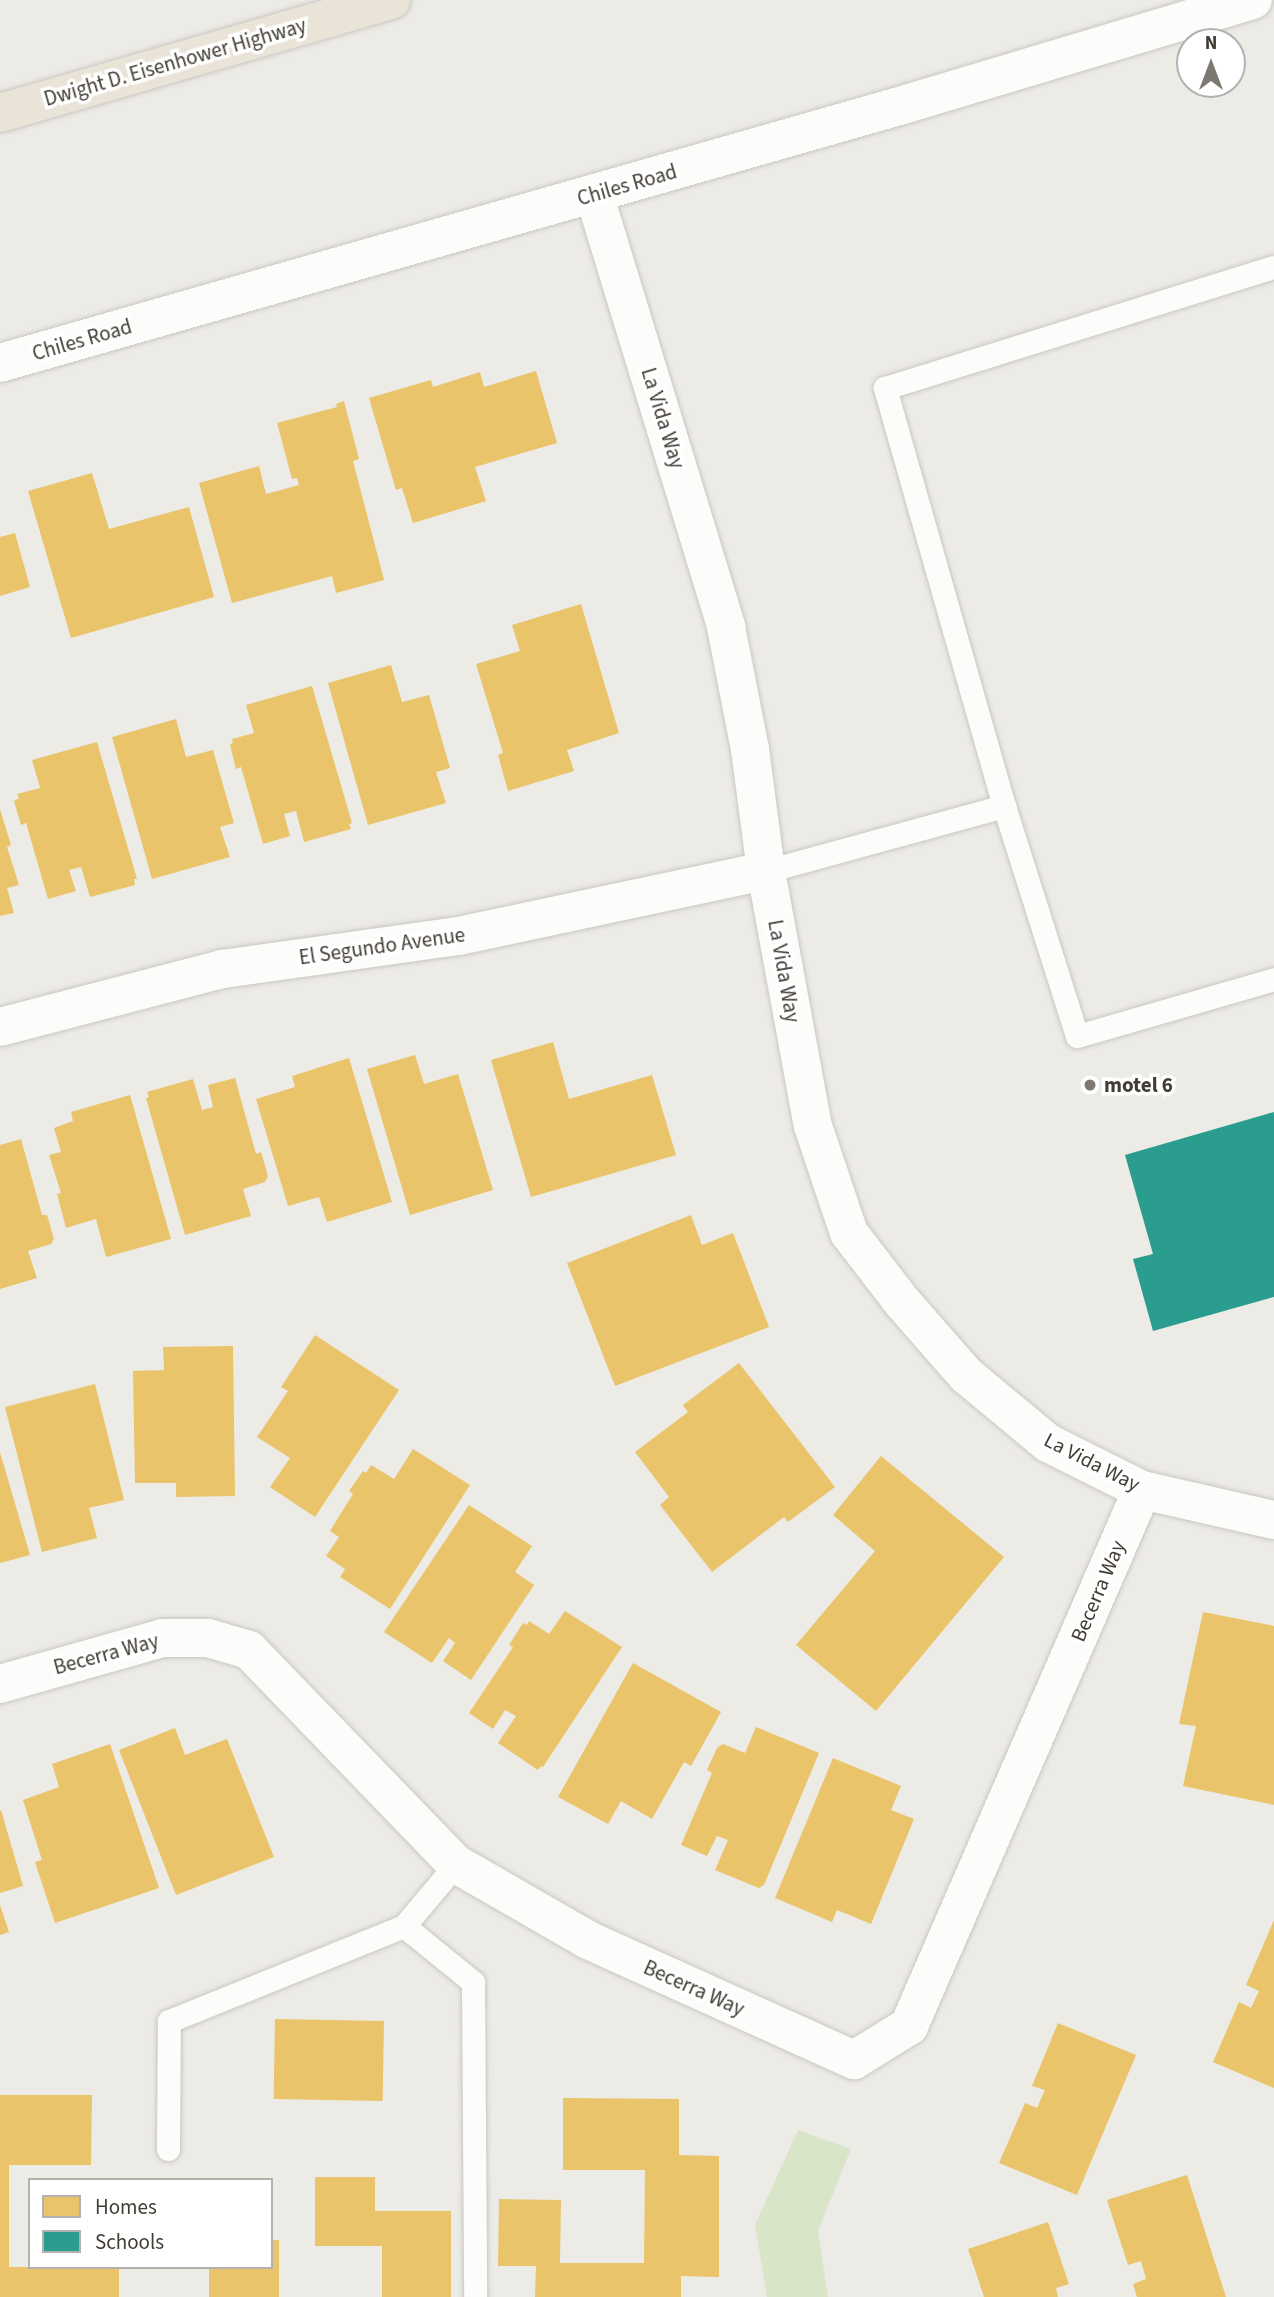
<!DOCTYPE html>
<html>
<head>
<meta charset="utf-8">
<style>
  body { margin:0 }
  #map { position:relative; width:1274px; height:2297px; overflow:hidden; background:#edebe6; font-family:"Source Sans 3",sans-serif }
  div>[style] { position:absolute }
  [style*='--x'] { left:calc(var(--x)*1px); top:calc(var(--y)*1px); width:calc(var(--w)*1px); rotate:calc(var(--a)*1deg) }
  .green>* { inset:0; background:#d9e5c8 }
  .homes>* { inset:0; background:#e9c46a; transform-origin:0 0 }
  .schools>* { inset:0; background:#2a9d8f }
  .roads { filter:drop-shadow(0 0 2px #c9c7c2) drop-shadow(0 0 2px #c9c7c2) }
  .service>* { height:23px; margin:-11.5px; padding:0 11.5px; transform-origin:11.5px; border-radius:11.5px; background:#fcfcfb }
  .minor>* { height:38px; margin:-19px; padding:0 19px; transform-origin:19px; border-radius:19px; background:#fcfcfb }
  .tertiary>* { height:38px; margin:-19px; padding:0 19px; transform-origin:19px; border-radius:19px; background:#fcfcfb }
  .motorway>* { height:38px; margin:-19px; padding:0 19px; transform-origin:19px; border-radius:19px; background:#e9e3d8 }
  .dots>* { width:19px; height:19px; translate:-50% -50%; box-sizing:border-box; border:4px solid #fff; border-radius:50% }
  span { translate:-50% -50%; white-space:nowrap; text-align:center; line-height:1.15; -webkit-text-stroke:7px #fff; paint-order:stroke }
  .street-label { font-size:21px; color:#413c34 }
  .poi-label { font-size:21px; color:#413c34; font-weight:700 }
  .left { translate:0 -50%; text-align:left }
  .legend { position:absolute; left:28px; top:2178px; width:245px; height:91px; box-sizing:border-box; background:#fff; border:2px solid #b3b1ae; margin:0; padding:9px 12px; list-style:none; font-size:21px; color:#413c34 }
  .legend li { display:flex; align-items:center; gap:14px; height:35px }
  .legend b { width:35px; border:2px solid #b3b1ae }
  .north { position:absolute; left:1176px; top:28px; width:70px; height:70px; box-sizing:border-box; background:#fff; border:2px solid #b3b1ae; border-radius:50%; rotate:0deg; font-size:19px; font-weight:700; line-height:28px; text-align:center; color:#413c34 }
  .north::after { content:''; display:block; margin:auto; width:24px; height:32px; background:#7d7972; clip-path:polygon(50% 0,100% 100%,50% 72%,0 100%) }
</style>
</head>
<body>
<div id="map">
  <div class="green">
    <div style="clip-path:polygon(798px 2130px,851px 2149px,818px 2231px,828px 2297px,767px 2297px,755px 2225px)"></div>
  </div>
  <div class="homes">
    <div style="clip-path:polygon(536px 371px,557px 443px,475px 467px,486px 501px,413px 523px,402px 488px,396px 490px,369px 398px,431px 380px,433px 387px,480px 372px,484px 387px)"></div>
    <div style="clip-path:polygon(344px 401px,359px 459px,353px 461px,384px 580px,336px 593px,332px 576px,232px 603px,199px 483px,259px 466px,266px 494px,299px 485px,297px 478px,292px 479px,277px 423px,337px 407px,336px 404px)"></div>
    <div style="clip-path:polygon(92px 473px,109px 529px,189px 507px,214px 597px,71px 638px,28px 491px)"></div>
    <div style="clip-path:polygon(15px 533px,30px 587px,0 596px,0 537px)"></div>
    <div style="clip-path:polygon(581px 604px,619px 733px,567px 750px,574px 771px,508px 791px,498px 755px,503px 753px,476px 664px,520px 651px,512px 625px)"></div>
    <div style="clip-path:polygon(391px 665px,402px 702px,429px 695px,450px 768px,436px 772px,446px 803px,368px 825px,328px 683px)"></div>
    <div style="clip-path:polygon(312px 686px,352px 823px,349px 824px,351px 829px,304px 842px,296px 811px,284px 814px,290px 836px,263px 844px,241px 767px,236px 769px,230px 745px,233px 742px,232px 739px,254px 733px,246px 705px)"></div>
    <div style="clip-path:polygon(176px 719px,186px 757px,213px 750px,234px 823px,220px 827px,230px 857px,152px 879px,112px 737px)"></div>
    <div style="clip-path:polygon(97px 742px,137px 879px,134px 879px,135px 885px,90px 897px,81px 867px,69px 870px,76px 891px,48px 899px,26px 823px,21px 825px,14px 801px,19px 798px,17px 794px,40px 788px,32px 760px)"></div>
    <div style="clip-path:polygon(0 809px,11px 845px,7px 847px,19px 885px,7px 888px,14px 913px,0 916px)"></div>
    <div style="clip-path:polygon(553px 1042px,569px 1099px,652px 1075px,676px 1155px,531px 1197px,491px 1060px)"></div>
    <div style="clip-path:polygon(415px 1055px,424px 1084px,458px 1074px,493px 1190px,410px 1215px,367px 1069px)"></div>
    <div style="clip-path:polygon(349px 1058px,392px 1202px,327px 1222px,319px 1197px,288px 1206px,256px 1099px,295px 1087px,292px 1076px)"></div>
    <div style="clip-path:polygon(235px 1078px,256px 1154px,261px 1152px,268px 1176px,265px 1182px,243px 1189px,251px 1216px,185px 1235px,146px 1098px,149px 1097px,147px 1092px,193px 1079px,202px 1110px,213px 1107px,208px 1085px)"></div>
    <div style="clip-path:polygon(130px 1095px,171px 1239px,106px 1257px,96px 1219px,66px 1228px,57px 1194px,61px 1193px,49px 1155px,61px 1152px,54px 1128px,73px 1121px,71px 1112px)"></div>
    <div style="clip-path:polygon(21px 1139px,42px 1215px,47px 1215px,54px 1239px,51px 1244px,28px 1251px,37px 1278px,0 1289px,0 1145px)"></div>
    <div style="clip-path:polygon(691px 1215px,702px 1245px,733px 1233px,769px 1327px,615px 1386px,567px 1263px)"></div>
    <div style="clip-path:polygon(315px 1335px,399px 1390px,315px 1517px,270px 1487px,290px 1458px,257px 1437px,288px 1391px,281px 1387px)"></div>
    <div style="clip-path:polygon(233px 1346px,235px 1496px,176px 1497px,176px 1483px,135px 1483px,133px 1371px,164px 1370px,163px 1347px)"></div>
    <div style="clip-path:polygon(739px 1363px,835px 1487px,788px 1522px,784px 1517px,712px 1572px,660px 1505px,669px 1497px,635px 1452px,688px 1412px,683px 1405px)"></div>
    <div style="clip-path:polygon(95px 1384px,124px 1500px,89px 1508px,97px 1538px,42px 1552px,5px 1407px)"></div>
    <div style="clip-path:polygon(413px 1449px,470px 1485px,390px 1609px,340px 1577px,345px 1569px,326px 1556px,339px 1537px,330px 1531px,353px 1494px,349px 1491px,363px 1471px,366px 1473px,371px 1465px,394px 1479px)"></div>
    <div style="clip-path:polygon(0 1452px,30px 1555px,0 1563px)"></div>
    <div style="clip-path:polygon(881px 1456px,1004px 1557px,876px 1711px,796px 1645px,875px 1551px,833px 1515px)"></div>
    <div style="clip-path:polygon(469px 1505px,532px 1546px,515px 1572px,534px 1585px,471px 1680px,443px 1661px,455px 1643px,449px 1638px,432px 1663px,384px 1632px)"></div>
    <div style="clip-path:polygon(565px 1611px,622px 1647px,543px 1767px,541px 1766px,538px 1770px,498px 1743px,516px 1716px,505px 1710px,493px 1729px,469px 1713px,513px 1647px,509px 1645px,523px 1623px,527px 1625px,529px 1621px,549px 1634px)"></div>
    <div style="clip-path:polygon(1203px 1612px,1274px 1626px,1274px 1805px,1183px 1786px,1196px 1726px,1179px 1724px)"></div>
    <div style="clip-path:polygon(633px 1663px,721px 1712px,691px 1766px,684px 1762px,652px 1819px,621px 1801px,608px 1824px,558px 1797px)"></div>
    <div style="clip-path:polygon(756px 1727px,819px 1753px,764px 1885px,759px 1888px,715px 1870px,728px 1840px,717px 1836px,707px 1856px,681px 1845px,712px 1773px,707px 1770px,717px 1748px,723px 1744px,745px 1753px)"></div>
    <div style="clip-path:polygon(175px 1728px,185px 1755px,227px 1739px,274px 1857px,176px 1895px,119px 1750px)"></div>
    <div style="clip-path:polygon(110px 1744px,159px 1888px,55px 1923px,35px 1862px,42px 1860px,23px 1800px,59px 1787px,52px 1764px)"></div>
    <div style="clip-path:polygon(833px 1758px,901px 1786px,891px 1810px,914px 1819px,871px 1924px,837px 1910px,832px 1922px,775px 1898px)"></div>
    <div style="clip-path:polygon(1px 1810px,23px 1886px,0 1893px,0 1811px)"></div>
    <div style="clip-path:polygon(0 1905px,9px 1932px,0 1935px)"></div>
    <div style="clip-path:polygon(1274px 1920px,1274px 2088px,1213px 2062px,1239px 2002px,1251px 2008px,1259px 1991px,1246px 1985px)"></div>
    <div style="left:275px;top:2019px;width:109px;height:80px;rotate:1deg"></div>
    <div style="clip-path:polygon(1058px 2023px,1136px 2055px,1077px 2195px,999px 2163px,1025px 2103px,1037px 2108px,1045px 2090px,1032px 2086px)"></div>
    <div style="clip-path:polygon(0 2095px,92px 2095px,91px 2165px,9px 2165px,9px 2267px,119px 2267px,119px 2297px,0 2297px)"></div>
    <div style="clip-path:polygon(563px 2098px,679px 2099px,679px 2155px,719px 2156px,719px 2277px,681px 2276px,681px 2297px,535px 2297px,536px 2266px,498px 2266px,499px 2199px,561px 2200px,560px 2263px,644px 2263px,645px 2170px,563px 2170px)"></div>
    <div style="clip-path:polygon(1187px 2175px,1226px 2297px,1137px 2297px,1133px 2284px,1146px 2279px,1141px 2261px,1128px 2265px,1107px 2200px)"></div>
    <div style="clip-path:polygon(315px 2177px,375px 2177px,375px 2211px,451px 2211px,451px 2297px,382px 2297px,382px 2246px,315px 2246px)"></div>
    <div style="clip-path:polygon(1048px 2222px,1069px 2284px,1056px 2288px,1058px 2297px,984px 2297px,968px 2249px)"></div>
    <div style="clip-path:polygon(271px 2240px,279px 2240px,279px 2297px,209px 2297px,209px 2267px,271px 2267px)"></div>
  </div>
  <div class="schools">
    <div style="clip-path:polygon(1274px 1112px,1274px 1297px,1153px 1331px,1133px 1259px,1153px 1254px,1125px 1155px)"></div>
  </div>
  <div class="roads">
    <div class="service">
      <div style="--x:1004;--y:806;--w:435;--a:-105.9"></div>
      <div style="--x:885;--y:388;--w:407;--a:-17.3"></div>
      <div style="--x:766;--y:871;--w:247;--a:-15.3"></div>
      <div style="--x:1004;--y:806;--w:241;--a:72.4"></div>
      <div style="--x:1077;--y:1036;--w:205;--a:-16.1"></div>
      <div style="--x:404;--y:1926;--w:89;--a:39.1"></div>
      <div style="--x:473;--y:1982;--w:315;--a:89.6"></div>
      <div style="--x:168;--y:2149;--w:128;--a:-89.6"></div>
      <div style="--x:169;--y:2021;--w:253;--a:-22"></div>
      <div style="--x:404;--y:1926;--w:81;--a:-50"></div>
    </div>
    <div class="minor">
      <div style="--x:594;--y:194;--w:453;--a:73"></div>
      <div style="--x:726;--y:627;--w:124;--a:78.9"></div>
      <div style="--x:750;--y:749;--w:123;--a:82.5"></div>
      <div style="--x:766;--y:871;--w:259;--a:79.6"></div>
      <div style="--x:813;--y:1126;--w:113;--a:71.4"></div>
      <div style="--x:849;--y:1233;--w:88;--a:52.4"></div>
      <div style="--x:903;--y:1303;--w:96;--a:48.8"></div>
      <div style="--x:966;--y:1375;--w:107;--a:39.7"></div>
      <div style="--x:1048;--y:1443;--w:105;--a:26.6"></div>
      <div style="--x:1142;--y:1490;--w:135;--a:12.8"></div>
      <div style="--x:0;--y:1027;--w:230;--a:-14.6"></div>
      <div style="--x:223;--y:969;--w:238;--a:-8"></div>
      <div style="--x:459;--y:936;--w:314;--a:-12"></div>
      <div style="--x:0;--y:1684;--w:169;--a:-15.8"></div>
      <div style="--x:163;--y:1638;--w:45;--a:0"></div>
      <div style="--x:208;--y:1638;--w:43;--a:16.3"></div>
      <div style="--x:249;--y:1650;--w:298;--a:46"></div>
      <div style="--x:456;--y:1864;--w:152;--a:29.9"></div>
      <div style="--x:588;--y:1940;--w:292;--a:24.3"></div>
      <div style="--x:854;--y:2060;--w:65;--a:-31.7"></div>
      <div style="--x:909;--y:2026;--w:584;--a:-66.51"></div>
    </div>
    <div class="tertiary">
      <div style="--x:0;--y:363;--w:942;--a:-15.95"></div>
      <div style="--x:906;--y:104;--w:362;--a:-16.7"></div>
    </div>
    <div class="motorway">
      <div style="--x:0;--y:113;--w:407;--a:-16.1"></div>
    </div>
  </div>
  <div class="dots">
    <div style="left:1090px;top:1085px;background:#7d7972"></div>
  </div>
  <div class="street-label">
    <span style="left:175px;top:62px;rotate:-16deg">Dwight D. Eisenhower Highway</span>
    <span style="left:627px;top:185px;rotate:-16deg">Chiles Road</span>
    <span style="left:82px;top:340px;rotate:-16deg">Chiles Road</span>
    <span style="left:663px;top:418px;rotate:73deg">La Vida Way</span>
    <span style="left:382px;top:946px;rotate:-8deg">El Segundo Avenue</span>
    <span style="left:784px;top:971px;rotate:80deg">La Vida Way</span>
    <span style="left:1092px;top:1462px;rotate:27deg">La Vida Way</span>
    <span style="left:1098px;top:1591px;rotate:-67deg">Becerra Way</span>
    <span style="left:106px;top:1654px;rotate:-15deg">Becerra Way</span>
    <span style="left:694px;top:1988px;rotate:24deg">Becerra Way</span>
  </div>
  <div class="poi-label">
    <span class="left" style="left:1104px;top:1085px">motel 6</span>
  </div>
  <ul class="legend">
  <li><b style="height:19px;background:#e9c46a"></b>Homes</li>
  <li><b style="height:19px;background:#2a9d8f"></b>Schools</li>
  </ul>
  <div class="north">N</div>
</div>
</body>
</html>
